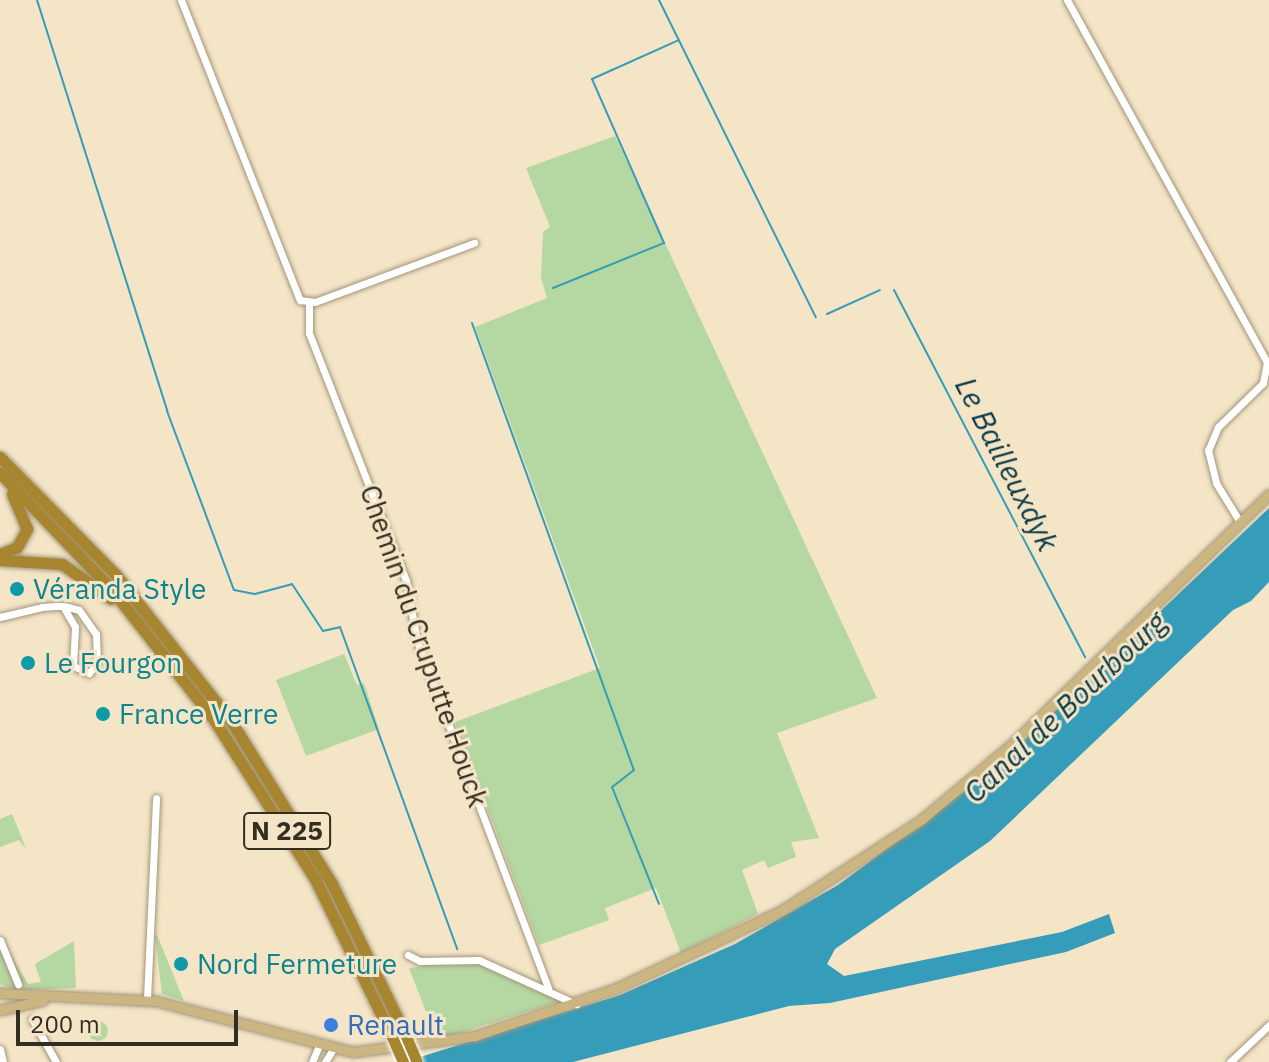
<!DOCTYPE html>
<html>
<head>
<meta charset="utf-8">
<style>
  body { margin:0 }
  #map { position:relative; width:1269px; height:1062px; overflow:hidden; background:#f4e5c7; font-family:"IBM Plex Sans",sans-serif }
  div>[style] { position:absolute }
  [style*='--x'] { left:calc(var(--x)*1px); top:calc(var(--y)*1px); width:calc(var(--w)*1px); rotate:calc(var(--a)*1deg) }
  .green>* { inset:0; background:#b5d7a1 }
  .round { border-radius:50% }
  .water>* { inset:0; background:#359cb9 }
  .stream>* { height:2px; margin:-1px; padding:0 1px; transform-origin:1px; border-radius:1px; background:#359cb9 }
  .roads { filter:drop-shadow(0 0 2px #a3957a) drop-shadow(0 0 2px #a3957a) }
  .minor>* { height:7px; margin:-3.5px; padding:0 3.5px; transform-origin:3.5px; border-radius:3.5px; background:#fff }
  .major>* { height:9px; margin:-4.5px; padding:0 4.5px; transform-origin:4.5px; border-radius:4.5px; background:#cbb682 }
  .highway>* { height:11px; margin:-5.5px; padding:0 5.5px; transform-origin:5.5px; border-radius:5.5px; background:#a8852f }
  .bridges { filter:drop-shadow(0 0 2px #fff) drop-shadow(0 0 2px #fff) }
  .highway-bridge>* { height:11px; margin:-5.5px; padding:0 5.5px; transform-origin:5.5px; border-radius:5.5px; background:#a8852f }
  .dots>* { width:22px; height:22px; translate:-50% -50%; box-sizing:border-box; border:4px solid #f4e5c7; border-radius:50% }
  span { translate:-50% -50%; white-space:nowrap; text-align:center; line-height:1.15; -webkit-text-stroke:6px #f4e5c7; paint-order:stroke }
  .shield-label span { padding:2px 6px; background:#f4e5c7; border:2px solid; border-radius:6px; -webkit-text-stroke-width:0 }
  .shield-label { font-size:26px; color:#332d22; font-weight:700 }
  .culture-label { font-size:28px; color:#0d838f }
  .left { translate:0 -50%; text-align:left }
  .street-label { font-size:28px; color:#332d22 }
  .shop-label { font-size:28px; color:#366cbe }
  .water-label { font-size:30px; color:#0b3946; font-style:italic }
  .scale { position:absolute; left:16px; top:1010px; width:222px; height:36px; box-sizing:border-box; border:4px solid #332d22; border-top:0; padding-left:10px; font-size:24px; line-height:28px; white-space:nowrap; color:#332d22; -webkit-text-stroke:6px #f4e5c7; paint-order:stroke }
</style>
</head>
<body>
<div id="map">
  <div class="green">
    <div style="clip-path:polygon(615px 136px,877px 698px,777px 733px,819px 838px,791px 842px,796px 857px,768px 868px,764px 860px,742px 870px,758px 914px,681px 953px,656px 888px,605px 908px,609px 920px,539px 945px,455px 722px,600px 668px,475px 327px,547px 298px,541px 278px,543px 232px,550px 227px,526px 168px)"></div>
    <div style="clip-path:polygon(344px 654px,357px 685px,364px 683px,379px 729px,306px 756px,276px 680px)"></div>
    <div style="clip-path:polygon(12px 814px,21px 836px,26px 849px,19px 840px,0 847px,0 819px)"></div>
    <div style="clip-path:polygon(155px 935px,157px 935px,184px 1001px,162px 994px)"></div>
    <div style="clip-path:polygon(74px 941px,76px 988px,24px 990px,8px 950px,28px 984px,41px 982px,35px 964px)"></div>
    <div style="clip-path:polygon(0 951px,18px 991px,0 984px)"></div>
    <div style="clip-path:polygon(469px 959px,564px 1000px,444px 1038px,433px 1030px,409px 968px)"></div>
    <div class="round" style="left:88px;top:1021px;width:20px;height:20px"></div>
  </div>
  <div class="water">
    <div style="clip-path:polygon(1269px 508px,1269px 582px,1251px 601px,1233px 610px,990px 841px,835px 949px,827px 964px,844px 976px,1062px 932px,1109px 914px,1115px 933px,1066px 952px,830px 1003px,789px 1006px,573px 1062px,404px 1062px,620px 995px,735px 944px,838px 885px,992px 771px)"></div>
  </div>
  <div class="stream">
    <div style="--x:37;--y:0;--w:431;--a:72.4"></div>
    <div style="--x:167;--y:411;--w:191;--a:69.5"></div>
    <div style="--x:234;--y:590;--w:21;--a:11"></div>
    <div style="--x:255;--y:594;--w:38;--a:-15"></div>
    <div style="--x:292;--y:584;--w:56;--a:56.6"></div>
    <div style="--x:323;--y:631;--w:17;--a:-13"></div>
    <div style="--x:340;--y:627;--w:343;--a:70"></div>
    <div style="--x:659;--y:0;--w:354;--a:63.7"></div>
    <div style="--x:553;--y:288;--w:120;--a:-22.1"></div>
    <div style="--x:664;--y:243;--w:179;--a:-113.7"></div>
    <div style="--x:592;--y:79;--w:95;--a:-24.1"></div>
    <div style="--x:894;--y:290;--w:414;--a:62.5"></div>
    <div style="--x:827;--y:314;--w:58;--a:-24.4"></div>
    <div style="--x:472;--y:323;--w:475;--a:70.1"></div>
    <div style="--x:634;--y:770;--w:28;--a:142"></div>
    <div style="--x:612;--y:787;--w:126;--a:68.1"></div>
  </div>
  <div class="roads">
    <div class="minor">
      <div style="--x:181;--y:0;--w:323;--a:68.4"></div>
      <div style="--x:300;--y:300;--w:15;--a:8"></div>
      <div style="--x:315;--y:302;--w:170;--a:-20.4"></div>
      <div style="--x:1067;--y:0;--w:414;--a:61.1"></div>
      <div style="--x:1267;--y:362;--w:21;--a:101"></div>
      <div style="--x:1263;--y:383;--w:63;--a:135.6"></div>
      <div style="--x:1218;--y:427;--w:25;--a:113"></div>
      <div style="--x:1208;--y:450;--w:34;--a:76"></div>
      <div style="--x:1216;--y:483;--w:46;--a:58.4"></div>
      <div style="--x:309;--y:303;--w:30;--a:90"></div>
      <div style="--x:309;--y:333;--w:265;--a:68.6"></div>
      <div style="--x:406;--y:580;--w:62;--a:79.8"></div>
      <div style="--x:417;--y:641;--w:371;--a:69.3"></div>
      <div style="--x:0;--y:617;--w:43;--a:-13.4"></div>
      <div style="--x:42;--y:607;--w:13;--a:-4"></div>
      <div style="--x:55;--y:606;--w:8;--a:0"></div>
      <div style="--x:63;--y:606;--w:5;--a:11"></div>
      <div style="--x:68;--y:607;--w:11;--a:15"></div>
      <div style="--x:79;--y:610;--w:29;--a:55"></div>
      <div style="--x:96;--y:634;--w:29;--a:88"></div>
      <div style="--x:97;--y:663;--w:13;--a:129"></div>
      <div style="--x:89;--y:673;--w:17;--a:-156"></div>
      <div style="--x:73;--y:666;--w:39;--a:-87"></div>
      <div style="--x:75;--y:627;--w:24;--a:-120"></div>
      <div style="--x:0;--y:940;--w:48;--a:67.8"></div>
      <div style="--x:408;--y:955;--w:13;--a:27"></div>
      <div style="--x:420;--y:961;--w:59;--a:-1"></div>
      <div style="--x:479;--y:960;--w:107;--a:24.4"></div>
      <div style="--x:147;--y:999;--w:201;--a:-87.4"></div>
      <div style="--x:32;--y:1019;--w:49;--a:60.8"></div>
      <div style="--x:0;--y:1049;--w:13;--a:77"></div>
      <div style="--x:312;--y:1062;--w:15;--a:-67"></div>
      <div style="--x:325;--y:1062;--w:13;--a:-58"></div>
      <div style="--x:1230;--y:1062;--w:54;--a:-43.5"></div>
    </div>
    <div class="major">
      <div style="--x:0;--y:993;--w:156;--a:2.9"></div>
      <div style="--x:156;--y:1001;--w:203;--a:14.5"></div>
      <div style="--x:353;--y:1052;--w:123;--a:-7.5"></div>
      <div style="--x:475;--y:1036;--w:150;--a:-18.7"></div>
      <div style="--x:617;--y:988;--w:181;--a:-25.2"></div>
      <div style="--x:781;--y:911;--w:167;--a:-33"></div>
      <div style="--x:921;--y:820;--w:120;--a:-39.9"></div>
      <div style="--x:1013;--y:743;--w:357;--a:-44.2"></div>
      <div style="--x:0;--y:1010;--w:44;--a:-13.1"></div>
    </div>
    <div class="highway">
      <div style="--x:0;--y:457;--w:165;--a:45.5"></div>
      <div style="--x:116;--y:575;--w:186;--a:51.8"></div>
      <div style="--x:231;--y:721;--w:192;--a:58.2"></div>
      <div style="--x:332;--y:884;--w:167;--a:64"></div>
      <div style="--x:0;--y:473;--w:163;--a:46.2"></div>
      <div style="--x:113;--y:591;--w:164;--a:51.9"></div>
      <div style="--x:214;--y:720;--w:191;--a:57.6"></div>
      <div style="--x:316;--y:881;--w:174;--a:64"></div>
      <div style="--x:0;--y:554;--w:18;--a:-22"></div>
      <div style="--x:17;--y:547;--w:21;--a:-61"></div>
      <div style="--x:27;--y:529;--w:38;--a:-113"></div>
      <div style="--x:0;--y:560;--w:62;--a:3.7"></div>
      <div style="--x:62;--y:564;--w:60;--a:35.5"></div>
    </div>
  </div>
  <div class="bridges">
    <div class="highway-bridge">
      <div style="--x:405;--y:1034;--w:30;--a:67"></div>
      <div style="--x:392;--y:1037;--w:27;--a:66"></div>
    </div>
  </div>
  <div class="dots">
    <div style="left:17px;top:589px;background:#0f9aa8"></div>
    <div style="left:28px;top:663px;background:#0f9aa8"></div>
    <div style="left:103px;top:714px;background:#0f9aa8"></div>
    <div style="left:181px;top:964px;background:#0f9aa8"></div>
    <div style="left:331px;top:1025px;background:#3f7fe0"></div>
  </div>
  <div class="shield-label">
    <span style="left:287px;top:831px">N 225</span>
  </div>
  <div class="culture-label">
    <span class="left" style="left:33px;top:589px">Véranda Style</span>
    <span class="left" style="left:44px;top:663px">Le Fourgon</span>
    <span class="left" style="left:119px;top:714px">France Verre</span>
    <span class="left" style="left:197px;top:964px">Nord Fermeture</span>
  </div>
  <div class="street-label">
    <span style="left:424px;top:646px;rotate:71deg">Chemin du Cruputte Houck</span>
  </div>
  <div class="shop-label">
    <span class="left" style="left:347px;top:1025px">Renault</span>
  </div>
  <div class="water-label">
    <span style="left:1007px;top:464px;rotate:63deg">Le Bailleuxdyk</span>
    <span style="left:1065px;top:707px;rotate:-43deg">Canal de Bourbourg</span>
  </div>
  <div class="scale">200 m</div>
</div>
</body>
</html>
